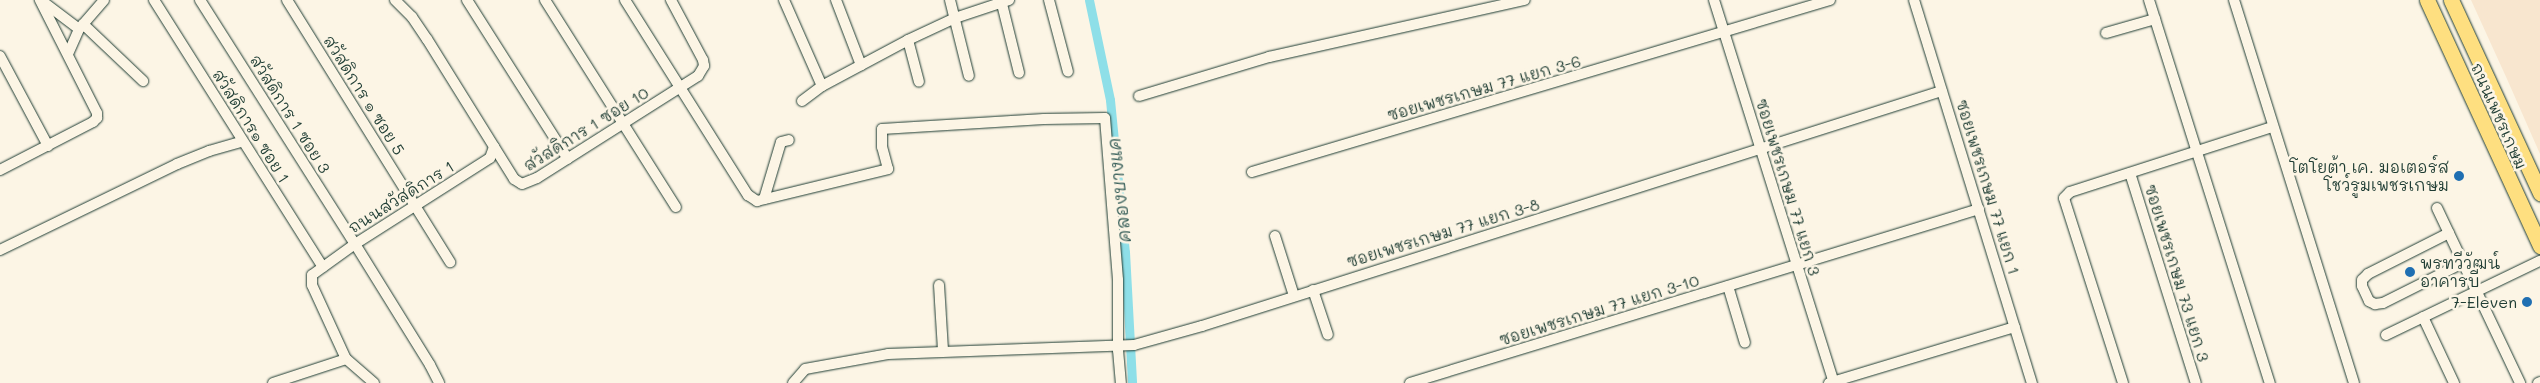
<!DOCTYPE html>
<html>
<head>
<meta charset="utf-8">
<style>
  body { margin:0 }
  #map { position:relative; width:2540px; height:383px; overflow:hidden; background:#fcf5e5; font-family:Mali,"Playpen Sans Thai",sans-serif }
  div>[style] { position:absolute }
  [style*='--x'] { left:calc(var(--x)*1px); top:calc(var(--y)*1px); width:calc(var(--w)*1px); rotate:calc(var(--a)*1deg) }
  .built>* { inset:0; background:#f8e6cf }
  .canal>* { height:9px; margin:-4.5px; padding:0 4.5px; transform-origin:4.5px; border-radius:4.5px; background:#8edfe8 }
  .roads { filter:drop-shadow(0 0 1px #1f3d34) drop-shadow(0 0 1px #1f3d34) }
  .minor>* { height:10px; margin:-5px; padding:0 5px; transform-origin:5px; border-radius:5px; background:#fcf5e5 }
  .primary>* { height:15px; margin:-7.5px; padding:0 7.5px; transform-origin:7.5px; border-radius:7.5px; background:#fedf80 }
  .dots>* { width:14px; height:14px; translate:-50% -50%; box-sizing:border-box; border:2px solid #fcf5e5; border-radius:50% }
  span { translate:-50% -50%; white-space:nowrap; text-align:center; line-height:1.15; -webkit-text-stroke:5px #fcf5e5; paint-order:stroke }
  .street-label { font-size:16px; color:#1f3d34 }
  .poi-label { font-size:16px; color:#1f3d34 }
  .right { translate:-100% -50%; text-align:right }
  .left { translate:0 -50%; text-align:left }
  .water-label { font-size:18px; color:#355d58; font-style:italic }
</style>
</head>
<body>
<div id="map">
  <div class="built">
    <div style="clip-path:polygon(2471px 0,2540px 0,2540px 154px,2507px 79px)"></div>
  </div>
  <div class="canal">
    <div style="--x:1089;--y:0;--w:102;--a:78.1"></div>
    <div style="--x:1110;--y:100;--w:153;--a:84.4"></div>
    <div style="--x:1125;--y:252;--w:131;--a:86.9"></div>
  </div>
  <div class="roads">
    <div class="minor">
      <div style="--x:154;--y:0;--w:316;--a:57.7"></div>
      <div style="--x:200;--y:0;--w:289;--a:57.6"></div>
      <div style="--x:355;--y:244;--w:142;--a:58.2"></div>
      <div style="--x:430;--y:365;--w:20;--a:63"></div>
      <div style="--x:287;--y:0;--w:309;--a:58.1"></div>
      <div style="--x:395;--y:0;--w:24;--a:45"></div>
      <div style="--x:412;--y:17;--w:27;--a:56"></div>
      <div style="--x:427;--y:39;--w:165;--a:58.1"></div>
      <div style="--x:514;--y:179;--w:9;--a:32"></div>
      <div style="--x:522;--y:184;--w:16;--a:-22"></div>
      <div style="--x:537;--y:178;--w:191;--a:-32.4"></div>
      <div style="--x:698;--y:76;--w:12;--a:-59"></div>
      <div style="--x:704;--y:66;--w:6;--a:-99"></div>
      <div style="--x:703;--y:60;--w:68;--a:-118.1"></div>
      <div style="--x:467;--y:0;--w:188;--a:57.6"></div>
      <div style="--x:545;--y:0;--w:245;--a:57.7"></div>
      <div style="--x:625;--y:0;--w:231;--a:57.8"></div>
      <div style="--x:748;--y:195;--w:11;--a:34"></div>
      <div style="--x:757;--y:201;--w:135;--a:-13.7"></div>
      <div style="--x:888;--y:169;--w:23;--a:-105"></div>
      <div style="--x:882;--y:147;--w:18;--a:-90"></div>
      <div style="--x:882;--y:129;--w:162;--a:-3.5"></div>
      <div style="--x:1044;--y:119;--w:61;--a:-0.9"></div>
      <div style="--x:1105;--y:118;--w:163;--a:85.4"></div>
      <div style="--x:1118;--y:280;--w:70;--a:90"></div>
      <div style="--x:1118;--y:350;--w:33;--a:85"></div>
      <div style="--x:784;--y:0;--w:94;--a:66.2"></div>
      <div style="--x:836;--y:0;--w:70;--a:69"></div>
      <div style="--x:950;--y:0;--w:78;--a:76"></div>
      <div style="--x:1001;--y:0;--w:75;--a:76.1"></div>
      <div style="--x:1049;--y:0;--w:74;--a:75.2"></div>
      <div style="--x:1714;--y:0;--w:401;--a:72.6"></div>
      <div style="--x:1914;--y:0;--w:401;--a:72.9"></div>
      <div style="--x:2149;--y:0;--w:402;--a:72.5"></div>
      <div style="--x:2234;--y:0;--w:401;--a:72.6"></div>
      <div style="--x:42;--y:1;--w:46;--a:37.1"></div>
      <div style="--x:83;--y:24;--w:83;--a:43.5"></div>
      <div style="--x:2106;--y:33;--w:51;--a:-15.9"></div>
      <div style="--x:908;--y:40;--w:43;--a:75.3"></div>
      <div style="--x:68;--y:54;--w:27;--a:-66"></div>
      <div style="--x:79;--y:29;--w:38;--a:-49"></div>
      <div style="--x:0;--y:56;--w:102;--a:61.9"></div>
      <div style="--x:1139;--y:96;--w:136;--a:-16.7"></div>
      <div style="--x:1269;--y:57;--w:262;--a:-12.6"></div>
      <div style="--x:802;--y:101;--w:25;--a:-37"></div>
      <div style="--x:822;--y:86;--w:98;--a:-28.1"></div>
      <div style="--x:908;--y:40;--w:52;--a:-25.1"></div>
      <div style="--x:955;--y:18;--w:57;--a:-18.4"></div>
      <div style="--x:0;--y:170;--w:105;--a:-27.3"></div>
      <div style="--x:93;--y:122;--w:6;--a:-45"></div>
      <div style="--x:97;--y:118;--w:5;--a:-90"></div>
      <div style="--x:97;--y:113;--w:127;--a:-116.8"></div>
      <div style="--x:1252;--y:172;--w:603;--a:-16.57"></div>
      <div style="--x:2130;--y:173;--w:220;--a:72.6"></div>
      <div style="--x:764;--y:199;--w:59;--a:-73.4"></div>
      <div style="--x:781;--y:142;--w:8;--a:-14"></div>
      <div style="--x:2437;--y:208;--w:194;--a:64.6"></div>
      <div style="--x:2449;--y:233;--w:91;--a:153.2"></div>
      <div style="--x:2368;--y:274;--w:8;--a:135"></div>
      <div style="--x:2362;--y:280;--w:6;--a:90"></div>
      <div style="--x:2362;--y:286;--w:17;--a:65"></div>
      <div style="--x:2369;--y:301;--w:7;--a:27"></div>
      <div style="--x:2375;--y:304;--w:8;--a:-7"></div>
      <div style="--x:2383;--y:303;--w:89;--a:-26.6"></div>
      <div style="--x:1275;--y:236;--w:63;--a:72.4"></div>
      <div style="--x:0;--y:250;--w:197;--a:-25.9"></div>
      <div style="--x:177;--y:164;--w:35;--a:-22"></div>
      <div style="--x:209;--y:151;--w:35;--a:-16"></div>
      <div style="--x:939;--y:285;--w:65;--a:86.5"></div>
      <div style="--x:1728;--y:286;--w:59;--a:73.4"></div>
      <div style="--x:1313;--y:290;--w:47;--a:71.6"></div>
      <div style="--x:2423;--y:317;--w:73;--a:64.8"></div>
      <div style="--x:2386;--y:335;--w:171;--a:-25.7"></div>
      <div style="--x:273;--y:383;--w:77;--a:-18.2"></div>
      <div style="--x:374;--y:383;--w:37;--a:-139"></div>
      <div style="--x:346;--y:359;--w:81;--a:-114.7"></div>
      <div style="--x:312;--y:285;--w:10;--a:-90"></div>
      <div style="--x:312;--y:275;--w:53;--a:-35.8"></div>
      <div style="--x:355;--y:244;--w:160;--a:-32.5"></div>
      <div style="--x:490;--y:158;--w:12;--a:-70"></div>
      <div style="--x:793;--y:383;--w:18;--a:-49"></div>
      <div style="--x:805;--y:369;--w:84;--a:-10.2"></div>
      <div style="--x:888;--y:354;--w:246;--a:-2.1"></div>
      <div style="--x:1134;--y:345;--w:71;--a:-15.6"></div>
      <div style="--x:1202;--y:326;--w:776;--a:-17.62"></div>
      <div style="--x:1410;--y:383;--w:595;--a:-17"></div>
      <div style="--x:1829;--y:383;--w:194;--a:-16.8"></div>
      <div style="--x:2123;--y:383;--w:194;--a:-107.7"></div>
      <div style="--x:2064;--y:198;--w:8;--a:-45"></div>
      <div style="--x:2070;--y:192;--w:213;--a:-17.8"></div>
      <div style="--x:2538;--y:383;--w:2;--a:-27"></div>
    </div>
    <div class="primary">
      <div style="--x:2427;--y:0;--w:271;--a:65.3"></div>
      <div style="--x:2451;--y:0;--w:213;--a:65.2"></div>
    </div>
  </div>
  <div class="dots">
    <div style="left:2459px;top:176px;background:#1f6fb2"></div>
    <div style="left:2410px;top:272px;background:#1f6fb2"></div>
    <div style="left:2527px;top:302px;background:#1f6fb2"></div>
  </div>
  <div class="street-label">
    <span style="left:1484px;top:88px;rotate:-16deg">ซอยเพชรเกษม 77 แยก 3-6</span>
    <span style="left:364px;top:95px;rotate:58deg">สวัสดิการ ๑ ซอย 5</span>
    <span style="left:290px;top:114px;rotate:58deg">สวัสดิการ 1 ซอย 3</span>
    <span style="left:2499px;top:116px;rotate:66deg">ถนนเพชรเกษม</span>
    <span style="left:251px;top:126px;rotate:58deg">สวัสดิการ๑ ซอย 1</span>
    <span style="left:586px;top:129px;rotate:-32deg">สวัสดิการ 1 ซอย 10</span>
    <span style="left:1788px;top:187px;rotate:73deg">ซอยเพชรเกษม 77 แยก 3</span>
    <span style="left:1988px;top:187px;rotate:73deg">ซอยเพชรเกษม 77 แยก 1</span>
    <span style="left:401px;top:197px;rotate:-32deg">ถนนสวัสดิการ 1</span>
    <span style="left:1443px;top:233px;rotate:-17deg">ซอยเพชรเกษม 77 แยก 3-8</span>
    <span style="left:2177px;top:273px;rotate:73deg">ซอยเพชรเกษม 73 แยก 3</span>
    <span style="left:1599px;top:310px;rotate:-17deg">ซอยเพชรเกษม 77 แยก 3-10</span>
  </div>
  <div class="poi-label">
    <span class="right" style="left:2449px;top:176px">โตโยต้า เค. มอเตอร์ส<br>โชว์รูมเพชรเกษม</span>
    <span class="left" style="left:2420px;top:272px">พรทวีวัฒน์<br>อาคารบี</span>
    <span class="right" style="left:2517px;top:302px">7-Eleven</span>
  </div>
  <div class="water-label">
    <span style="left:1119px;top:190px;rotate:-96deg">คลองบางแค</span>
  </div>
</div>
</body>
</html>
